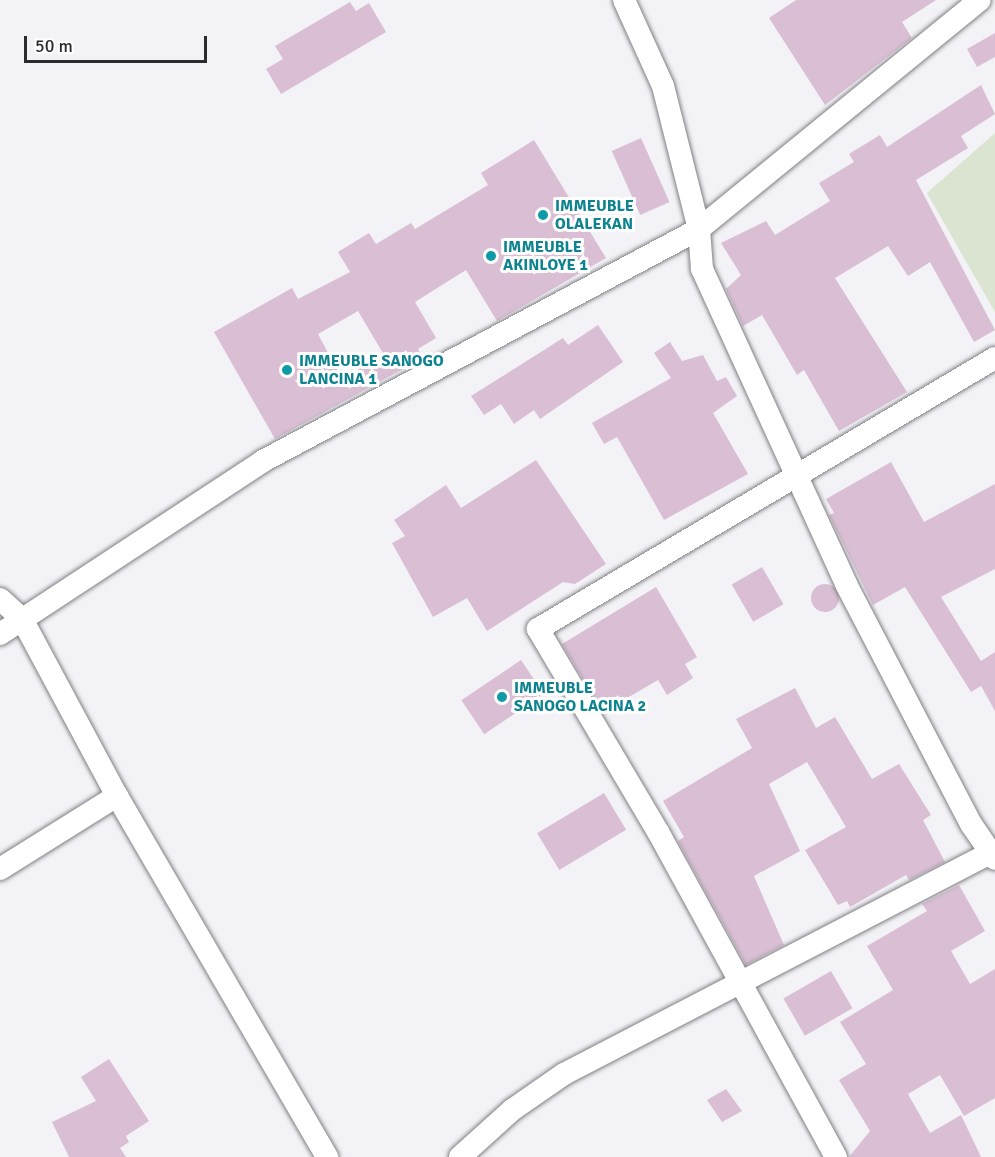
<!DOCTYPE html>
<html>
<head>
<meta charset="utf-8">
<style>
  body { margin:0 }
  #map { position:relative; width:995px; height:1157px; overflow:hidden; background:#f2f2f7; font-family:Signika,sans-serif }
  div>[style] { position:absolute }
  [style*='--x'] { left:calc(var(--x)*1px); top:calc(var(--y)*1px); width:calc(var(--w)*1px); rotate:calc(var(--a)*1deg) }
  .green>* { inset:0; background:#dae4d0 }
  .building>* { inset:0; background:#dabfd4; transform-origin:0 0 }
  .round { border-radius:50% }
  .roads { filter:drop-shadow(0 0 2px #808085) drop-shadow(0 0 2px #808085) }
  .street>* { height:22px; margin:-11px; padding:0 11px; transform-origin:11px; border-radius:11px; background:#fff }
  .dots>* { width:16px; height:16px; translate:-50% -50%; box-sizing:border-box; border:3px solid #fff; border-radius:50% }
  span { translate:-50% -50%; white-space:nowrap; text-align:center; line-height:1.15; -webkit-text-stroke:6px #fff; paint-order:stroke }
  .culture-label { font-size:16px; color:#0d838f; font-weight:700 }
  .left { translate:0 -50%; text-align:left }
  .scale { position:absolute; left:24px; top:36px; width:183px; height:27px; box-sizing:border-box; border:3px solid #2b2c2d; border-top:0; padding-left:8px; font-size:18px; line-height:21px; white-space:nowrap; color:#2b2c2d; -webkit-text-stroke:4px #fff; paint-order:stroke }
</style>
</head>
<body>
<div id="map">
  <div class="green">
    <div style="clip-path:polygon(995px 133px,995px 312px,927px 193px)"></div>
  </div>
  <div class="building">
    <div style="clip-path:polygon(796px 0,936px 0,902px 22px,912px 38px,825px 105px,769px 18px)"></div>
    <div style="clip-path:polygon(350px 2px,356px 11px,369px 3px,386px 32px,281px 94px,266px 69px,283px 59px,275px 46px)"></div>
    <div style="clip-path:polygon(995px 33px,995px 57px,977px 67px,967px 49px)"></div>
    <div style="clip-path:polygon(981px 85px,995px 114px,961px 136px,968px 148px,916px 180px,995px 330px,974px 342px,930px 262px,908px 276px,888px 246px,835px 278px,907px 392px,839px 431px,804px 370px,797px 375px,762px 315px,743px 326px,726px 289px,741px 275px,721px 243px,766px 221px,775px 235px,830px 201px,819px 183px,854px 162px,849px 154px,880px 135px,887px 147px)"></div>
    <div style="left:641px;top:138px;width:70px;height:32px;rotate:66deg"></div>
    <div style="clip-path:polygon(evenodd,534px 140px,606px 258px,497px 321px,466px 270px,415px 302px,436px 338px,418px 349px,423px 358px,275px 439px,214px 332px,292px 288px,298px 299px,350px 272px,338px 252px,369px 233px,376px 244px,411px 223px,415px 229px,488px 185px,481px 173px,534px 140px,358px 311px,384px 355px,342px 379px,318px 334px,358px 311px)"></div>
    <div style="clip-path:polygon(598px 325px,623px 362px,540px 419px,534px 410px,514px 424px,501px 404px,484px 415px,471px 396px,563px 338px,568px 345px)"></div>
    <div style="clip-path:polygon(670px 342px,682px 361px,703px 355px,717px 381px,726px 377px,737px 396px,713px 413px,748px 474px,664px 520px,617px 437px,604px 444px,592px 423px,671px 378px,654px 353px)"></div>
    <div style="clip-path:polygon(536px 460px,606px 564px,575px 584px,563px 582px,487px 631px,467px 598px,433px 617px,392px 543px,405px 536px,394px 520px,446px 485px,461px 508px)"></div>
    <div style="clip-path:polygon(891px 462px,924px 522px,995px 484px,995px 569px,941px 597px,981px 661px,995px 652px,995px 711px,981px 686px,971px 692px,905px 587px,873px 605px,829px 515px,834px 513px,826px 499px)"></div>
    <div style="left:762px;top:567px;width:43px;height:35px;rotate:60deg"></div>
    <div class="round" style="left:811px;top:584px;width:28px;height:28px"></div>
    <div style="clip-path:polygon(656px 587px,697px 657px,685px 664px,693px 678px,667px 695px,658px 680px,603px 712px,562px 644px)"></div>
    <div style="left:521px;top:660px;width:41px;height:72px;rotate:56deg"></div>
    <div style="clip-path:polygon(795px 688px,816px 728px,835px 717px,872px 779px,899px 764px,931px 815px,923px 820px,945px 862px,909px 880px,906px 875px,850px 907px,847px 901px,838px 905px,805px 850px,846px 827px,807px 762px,769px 784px,800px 851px,754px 876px,784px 945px,746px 965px,678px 841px,684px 837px,663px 801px,752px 748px,736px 719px)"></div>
    <div style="left:604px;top:793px;width:43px;height:78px;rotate:59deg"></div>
    <div style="clip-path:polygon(959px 885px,985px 931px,951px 951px,970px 984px,995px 969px,995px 1098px,964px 1116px,940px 1075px,908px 1094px,930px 1133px,961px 1115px,981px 1157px,849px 1157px,870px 1131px,839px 1080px,866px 1064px,840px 1022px,893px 990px,867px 946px,927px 911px,922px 904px)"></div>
    <div style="left:831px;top:971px;width:43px;height:55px;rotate:60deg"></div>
    <div style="clip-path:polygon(109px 1059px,149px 1121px,126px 1136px,129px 1142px,120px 1148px,126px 1157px,69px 1157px,52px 1122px,96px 1101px,81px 1077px)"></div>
    <div style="clip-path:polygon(726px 1089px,742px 1111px,722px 1122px,707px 1100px)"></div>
  </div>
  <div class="roads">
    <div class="street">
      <div style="--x:624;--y:0;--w:94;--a:65.6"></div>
      <div style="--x:663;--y:86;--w:147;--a:75.9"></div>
      <div style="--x:699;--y:229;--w:40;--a:85.7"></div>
      <div style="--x:702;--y:269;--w:346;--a:65.4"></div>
      <div style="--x:846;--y:584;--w:271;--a:62.5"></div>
      <div style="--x:971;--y:824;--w:42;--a:55.6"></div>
      <div style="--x:0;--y:599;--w:30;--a:42"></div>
      <div style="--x:22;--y:619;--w:201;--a:61.8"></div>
      <div style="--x:117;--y:796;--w:418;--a:59.8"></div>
      <div style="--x:0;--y:634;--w:315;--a:-33.3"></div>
      <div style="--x:263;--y:461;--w:494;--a:-28"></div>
      <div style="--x:699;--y:229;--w:362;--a:-39.2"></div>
      <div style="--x:0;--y:869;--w:138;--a:-32"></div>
      <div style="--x:460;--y:1157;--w:70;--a:-42.1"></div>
      <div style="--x:512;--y:1110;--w:63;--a:-34.7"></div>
      <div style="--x:564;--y:1074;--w:485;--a:-27.4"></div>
      <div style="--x:836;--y:1157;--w:371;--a:-118.7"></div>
      <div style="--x:658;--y:832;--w:236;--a:-120.6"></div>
      <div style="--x:538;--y:629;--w:531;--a:-30.67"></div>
    </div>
  </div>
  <div class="dots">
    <div style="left:543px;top:215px;background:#0f9aa8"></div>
    <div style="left:491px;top:256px;background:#0f9aa8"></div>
    <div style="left:287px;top:370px;background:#0f9aa8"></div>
    <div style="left:502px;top:697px;background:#0f9aa8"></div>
  </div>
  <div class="culture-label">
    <span class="left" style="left:555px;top:215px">IMMEUBLE<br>OLALEKAN</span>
    <span class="left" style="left:503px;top:256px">IMMEUBLE<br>AKINLOYE 1</span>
    <span class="left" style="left:299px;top:370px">IMMEUBLE SANOGO<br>LANCINA 1</span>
    <span class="left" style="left:514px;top:697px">IMMEUBLE<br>SANOGO LACINA 2</span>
  </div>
  <div class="scale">50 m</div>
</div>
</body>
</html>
